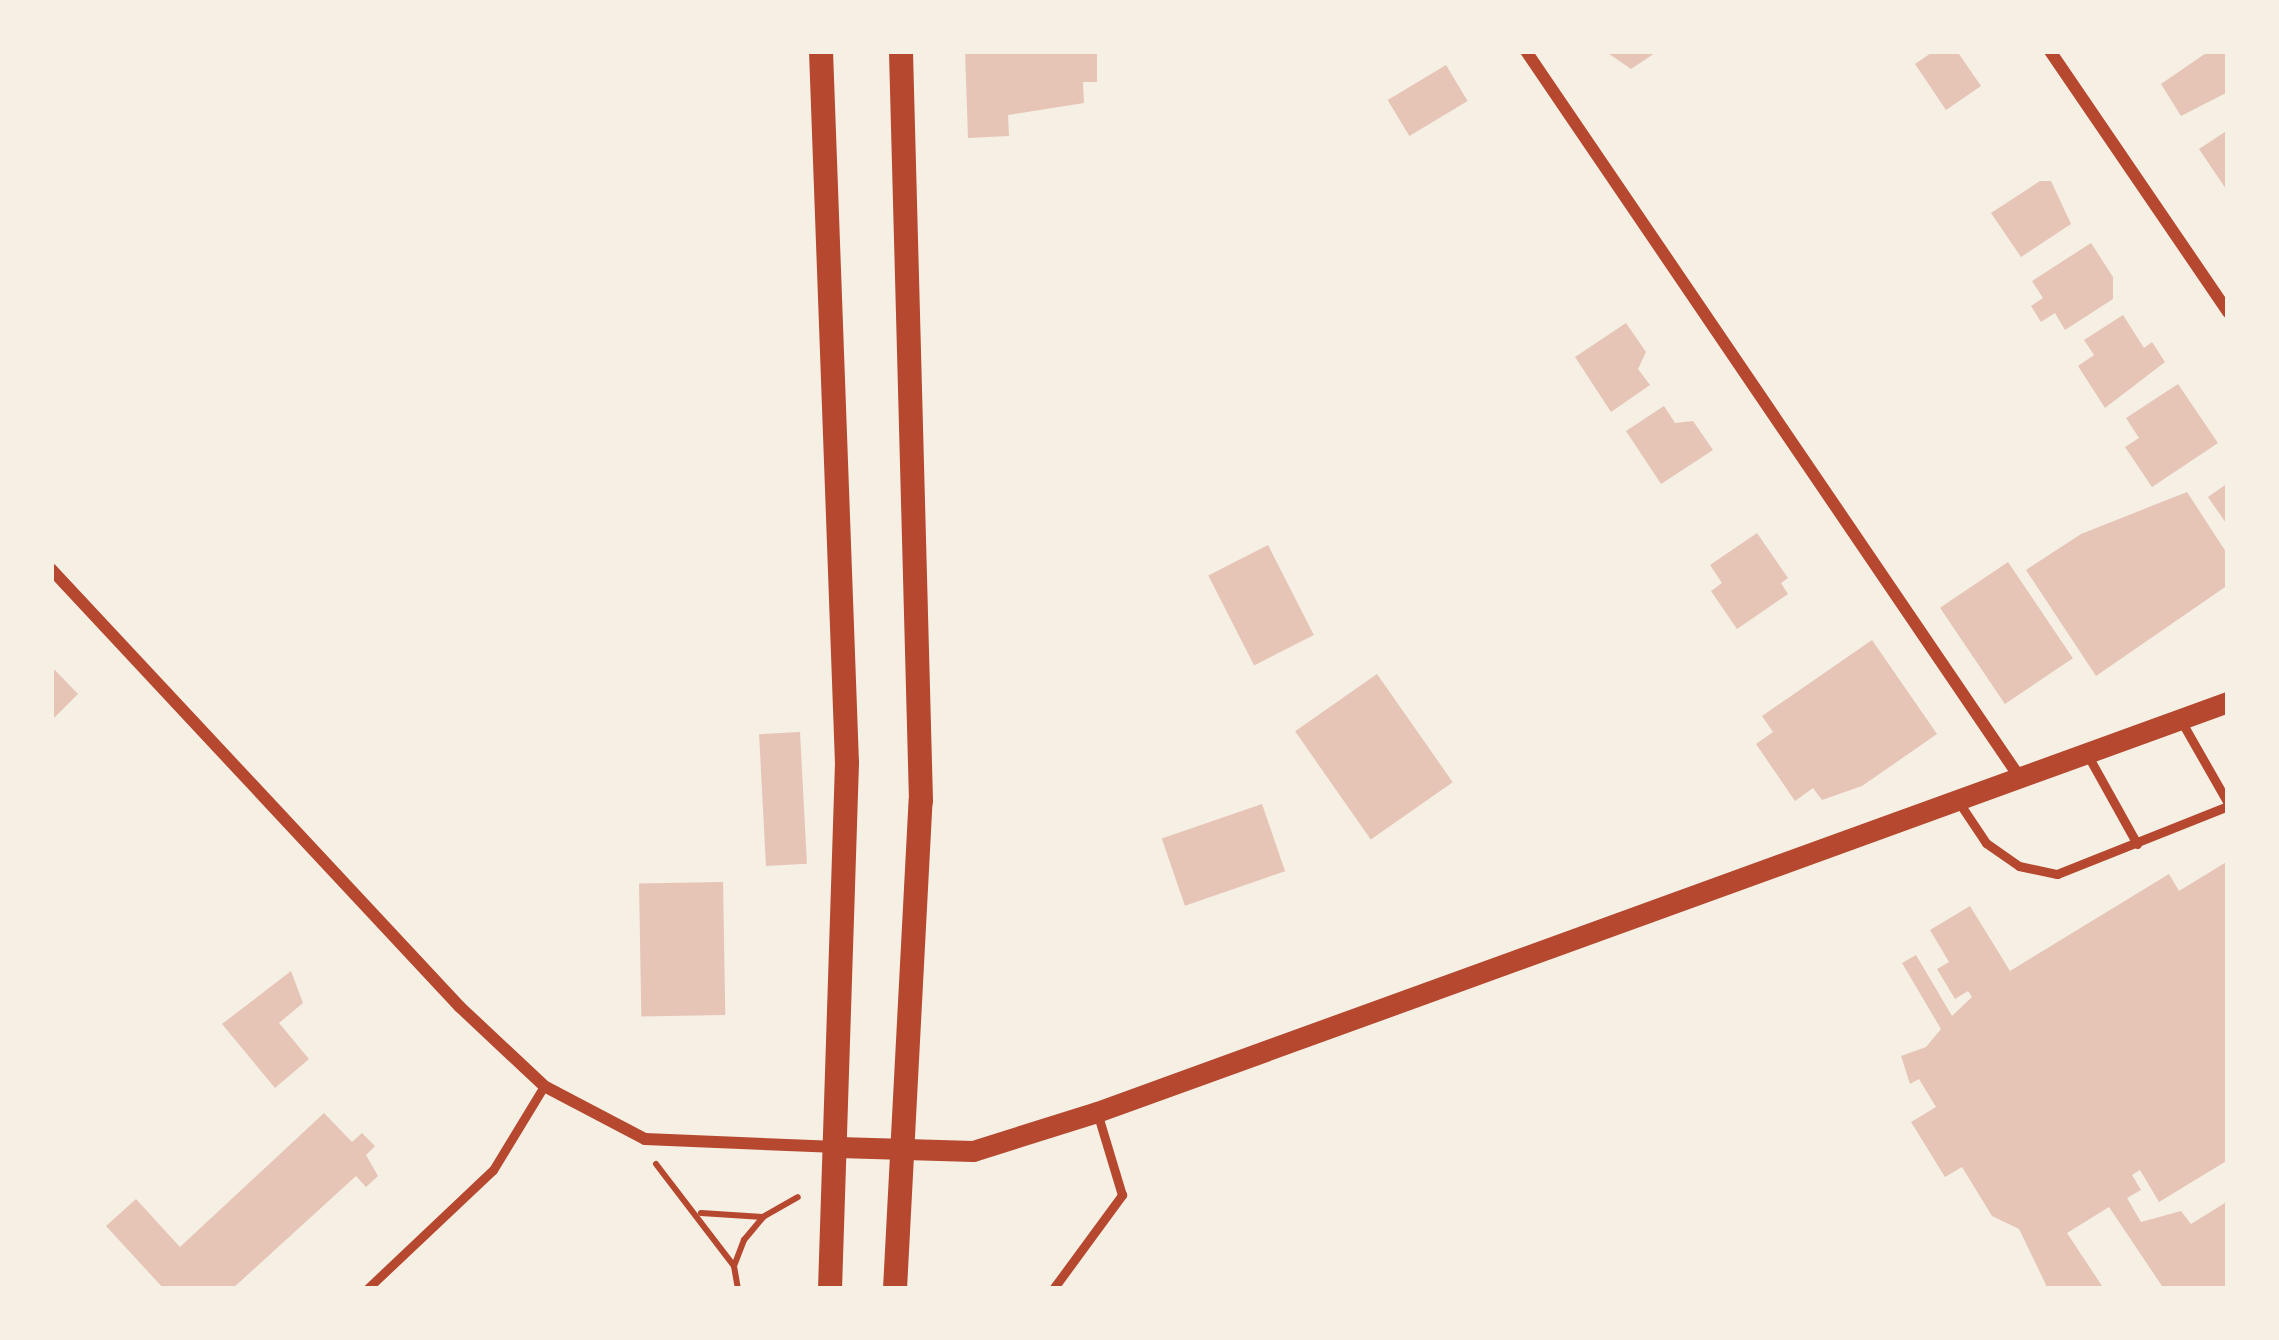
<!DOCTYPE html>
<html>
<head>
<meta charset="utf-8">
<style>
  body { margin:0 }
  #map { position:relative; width:2279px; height:1340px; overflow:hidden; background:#f6efe4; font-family:Commissioner,sans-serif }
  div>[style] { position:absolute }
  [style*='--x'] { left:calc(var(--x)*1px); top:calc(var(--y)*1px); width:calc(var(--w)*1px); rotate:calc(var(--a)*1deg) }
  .building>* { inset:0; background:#e6c5b7; transform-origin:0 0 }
  .path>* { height:6px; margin:-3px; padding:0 3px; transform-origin:3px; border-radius:3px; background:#b5482f }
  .service>* { height:9px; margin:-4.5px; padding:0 4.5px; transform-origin:4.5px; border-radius:4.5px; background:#b5482f }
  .minor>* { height:12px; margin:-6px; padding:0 6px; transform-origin:6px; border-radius:6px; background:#b5482f }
  .tertiary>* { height:21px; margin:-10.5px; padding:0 10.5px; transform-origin:10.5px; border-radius:10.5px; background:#b5482f }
  .secondary>* { height:24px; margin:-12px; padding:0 12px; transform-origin:12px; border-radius:12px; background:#b5482f }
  span { translate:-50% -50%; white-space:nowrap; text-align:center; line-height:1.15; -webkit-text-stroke:9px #f6efe4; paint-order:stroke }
  .frame { position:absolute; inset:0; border:54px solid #f6efe4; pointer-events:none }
</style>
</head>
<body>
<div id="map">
  <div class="building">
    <div style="clip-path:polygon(965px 51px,1097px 51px,1097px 82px,1083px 82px,1084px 103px,1008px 115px,1009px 136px,968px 138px)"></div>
    <div style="clip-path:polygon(1605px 51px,1658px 51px,1631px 69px)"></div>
    <div style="clip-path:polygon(1934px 51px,1957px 51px,1981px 86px,1946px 110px,1915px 64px)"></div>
    <div style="clip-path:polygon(2209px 51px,2228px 51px,2228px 92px,2181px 116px,2161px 84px)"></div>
    <div style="left:1446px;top:65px;width:42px;height:68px;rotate:59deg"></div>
    <div style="clip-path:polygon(2228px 130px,2228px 192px,2199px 149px)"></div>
    <div style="clip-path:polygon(2040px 181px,2051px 181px,2071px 224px,2021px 257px,1991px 213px)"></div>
    <div style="clip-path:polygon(2091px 243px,2113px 277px,2113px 299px,2065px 330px,2055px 313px,2041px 322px,2031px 306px,2043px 298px,2032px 281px)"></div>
    <div style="clip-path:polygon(2123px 315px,2144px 348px,2152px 342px,2165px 362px,2105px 408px,2078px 366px,2094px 355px,2084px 340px)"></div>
    <div style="clip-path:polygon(1626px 323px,1646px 352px,1638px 369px,1650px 385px,1611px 412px,1575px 357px)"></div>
    <div style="clip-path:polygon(2178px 384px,2218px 443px,2152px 487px,2125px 447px,2139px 438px,2126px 418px)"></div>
    <div style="clip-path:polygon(1664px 406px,1675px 423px,1693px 421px,1713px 450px,1661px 484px,1626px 431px)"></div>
    <div style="clip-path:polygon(2228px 483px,2228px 526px,2208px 497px)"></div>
    <div style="clip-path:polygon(2187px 492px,2228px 555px,2228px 585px,2096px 676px,2026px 570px,2081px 534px)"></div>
    <div style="clip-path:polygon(1757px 533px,1788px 578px,1781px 583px,1788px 594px,1737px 629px,1711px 591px,1722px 583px,1710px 565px)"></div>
    <div style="left:1268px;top:545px;width:101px;height:67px;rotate:63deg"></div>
    <div style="left:2008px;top:562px;width:116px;height:82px;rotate:56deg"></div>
    <div style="clip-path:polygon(1872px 640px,1937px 734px,1862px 786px,1822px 800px,1813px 788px,1795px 801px,1756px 744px,1773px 732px,1762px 716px)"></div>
    <div style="clip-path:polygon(51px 666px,78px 694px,51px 721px)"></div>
    <div style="left:1377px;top:674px;width:132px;height:100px;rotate:55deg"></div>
    <div style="left:800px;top:732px;width:132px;height:41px;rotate:87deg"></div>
    <div style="left:1262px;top:804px;width:71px;height:106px;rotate:71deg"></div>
    <div style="clip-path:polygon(2228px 861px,2228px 1160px,2159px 1202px,2140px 1170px,2132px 1175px,2141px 1190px,2127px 1198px,2141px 1222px,2181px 1211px,2191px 1224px,2228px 1201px,2228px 1289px,2164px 1289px,2109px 1207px,2067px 1233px,2104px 1289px,2048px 1289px,2019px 1229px,1992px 1216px,1962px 1167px,1945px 1177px,1911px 1122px,1936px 1107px,1919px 1079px,1910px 1084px,1901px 1056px,1926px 1047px,1941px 1029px,1902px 963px,1916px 955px,1952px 1016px,1972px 997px,1968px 991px,1955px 999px,1937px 969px,1949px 962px,1930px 930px,1970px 906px,2010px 971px,2169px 874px,2179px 891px)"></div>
    <div style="left:723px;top:882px;width:133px;height:84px;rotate:89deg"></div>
    <div style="clip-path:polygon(291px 971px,303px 1003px,279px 1023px,309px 1059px,275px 1088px,222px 1024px)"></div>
    <div style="clip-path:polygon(324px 1113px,352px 1142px,362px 1133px,375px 1146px,366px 1155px,378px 1176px,366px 1187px,356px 1176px,232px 1289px,164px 1289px,106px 1226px,136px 1199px,180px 1247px)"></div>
  </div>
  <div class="path">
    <div style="--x:656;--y:1164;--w:128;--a:52.6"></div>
    <div style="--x:701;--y:1213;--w:62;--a:3.7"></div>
    <div style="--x:738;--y:1289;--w:23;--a:-100"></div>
    <div style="--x:734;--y:1266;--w:28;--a:-69"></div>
    <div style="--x:744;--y:1240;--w:30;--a:-50"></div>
    <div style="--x:763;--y:1217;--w:40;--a:-29.7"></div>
  </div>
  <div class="service">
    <div style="--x:2180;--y:719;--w:97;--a:60.3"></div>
    <div style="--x:2087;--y:754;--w:103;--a:60.9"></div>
    <div style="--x:1960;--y:804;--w:47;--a:56.3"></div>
    <div style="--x:1986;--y:843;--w:40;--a:34.9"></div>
    <div style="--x:2019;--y:866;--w:39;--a:12"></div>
    <div style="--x:2057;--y:874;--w:184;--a:-21.7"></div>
    <div style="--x:367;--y:1289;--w:173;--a:-43.4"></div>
    <div style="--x:493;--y:1170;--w:98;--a:-58.7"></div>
    <div style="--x:1053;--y:1289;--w:117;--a:-53.7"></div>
    <div style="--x:1122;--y:1195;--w:87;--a:-106.8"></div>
  </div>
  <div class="minor">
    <div style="--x:1526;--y:51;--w:875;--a:55.8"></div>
    <div style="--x:2050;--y:51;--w:316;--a:55.7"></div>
    <div style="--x:51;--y:569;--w:599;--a:46.96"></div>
    <div style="--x:460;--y:1007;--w:115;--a:43.2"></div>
    <div style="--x:544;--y:1086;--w:114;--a:27.7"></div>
    <div style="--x:645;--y:1139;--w:192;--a:2.4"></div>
  </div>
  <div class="tertiary">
    <div style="--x:838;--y:1147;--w:135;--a:1.7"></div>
    <div style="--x:973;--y:1151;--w:130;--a:-17.5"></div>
    <div style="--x:1097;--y:1112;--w:1203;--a:-19.93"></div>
  </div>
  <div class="secondary">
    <div style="--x:821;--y:51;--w:712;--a:87.91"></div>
    <div style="--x:847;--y:763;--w:526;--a:91.85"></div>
    <div style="--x:895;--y:1289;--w:489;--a:-87"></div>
    <div style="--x:921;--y:801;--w:750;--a:-91.53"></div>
  </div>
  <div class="frame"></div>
</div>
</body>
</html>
